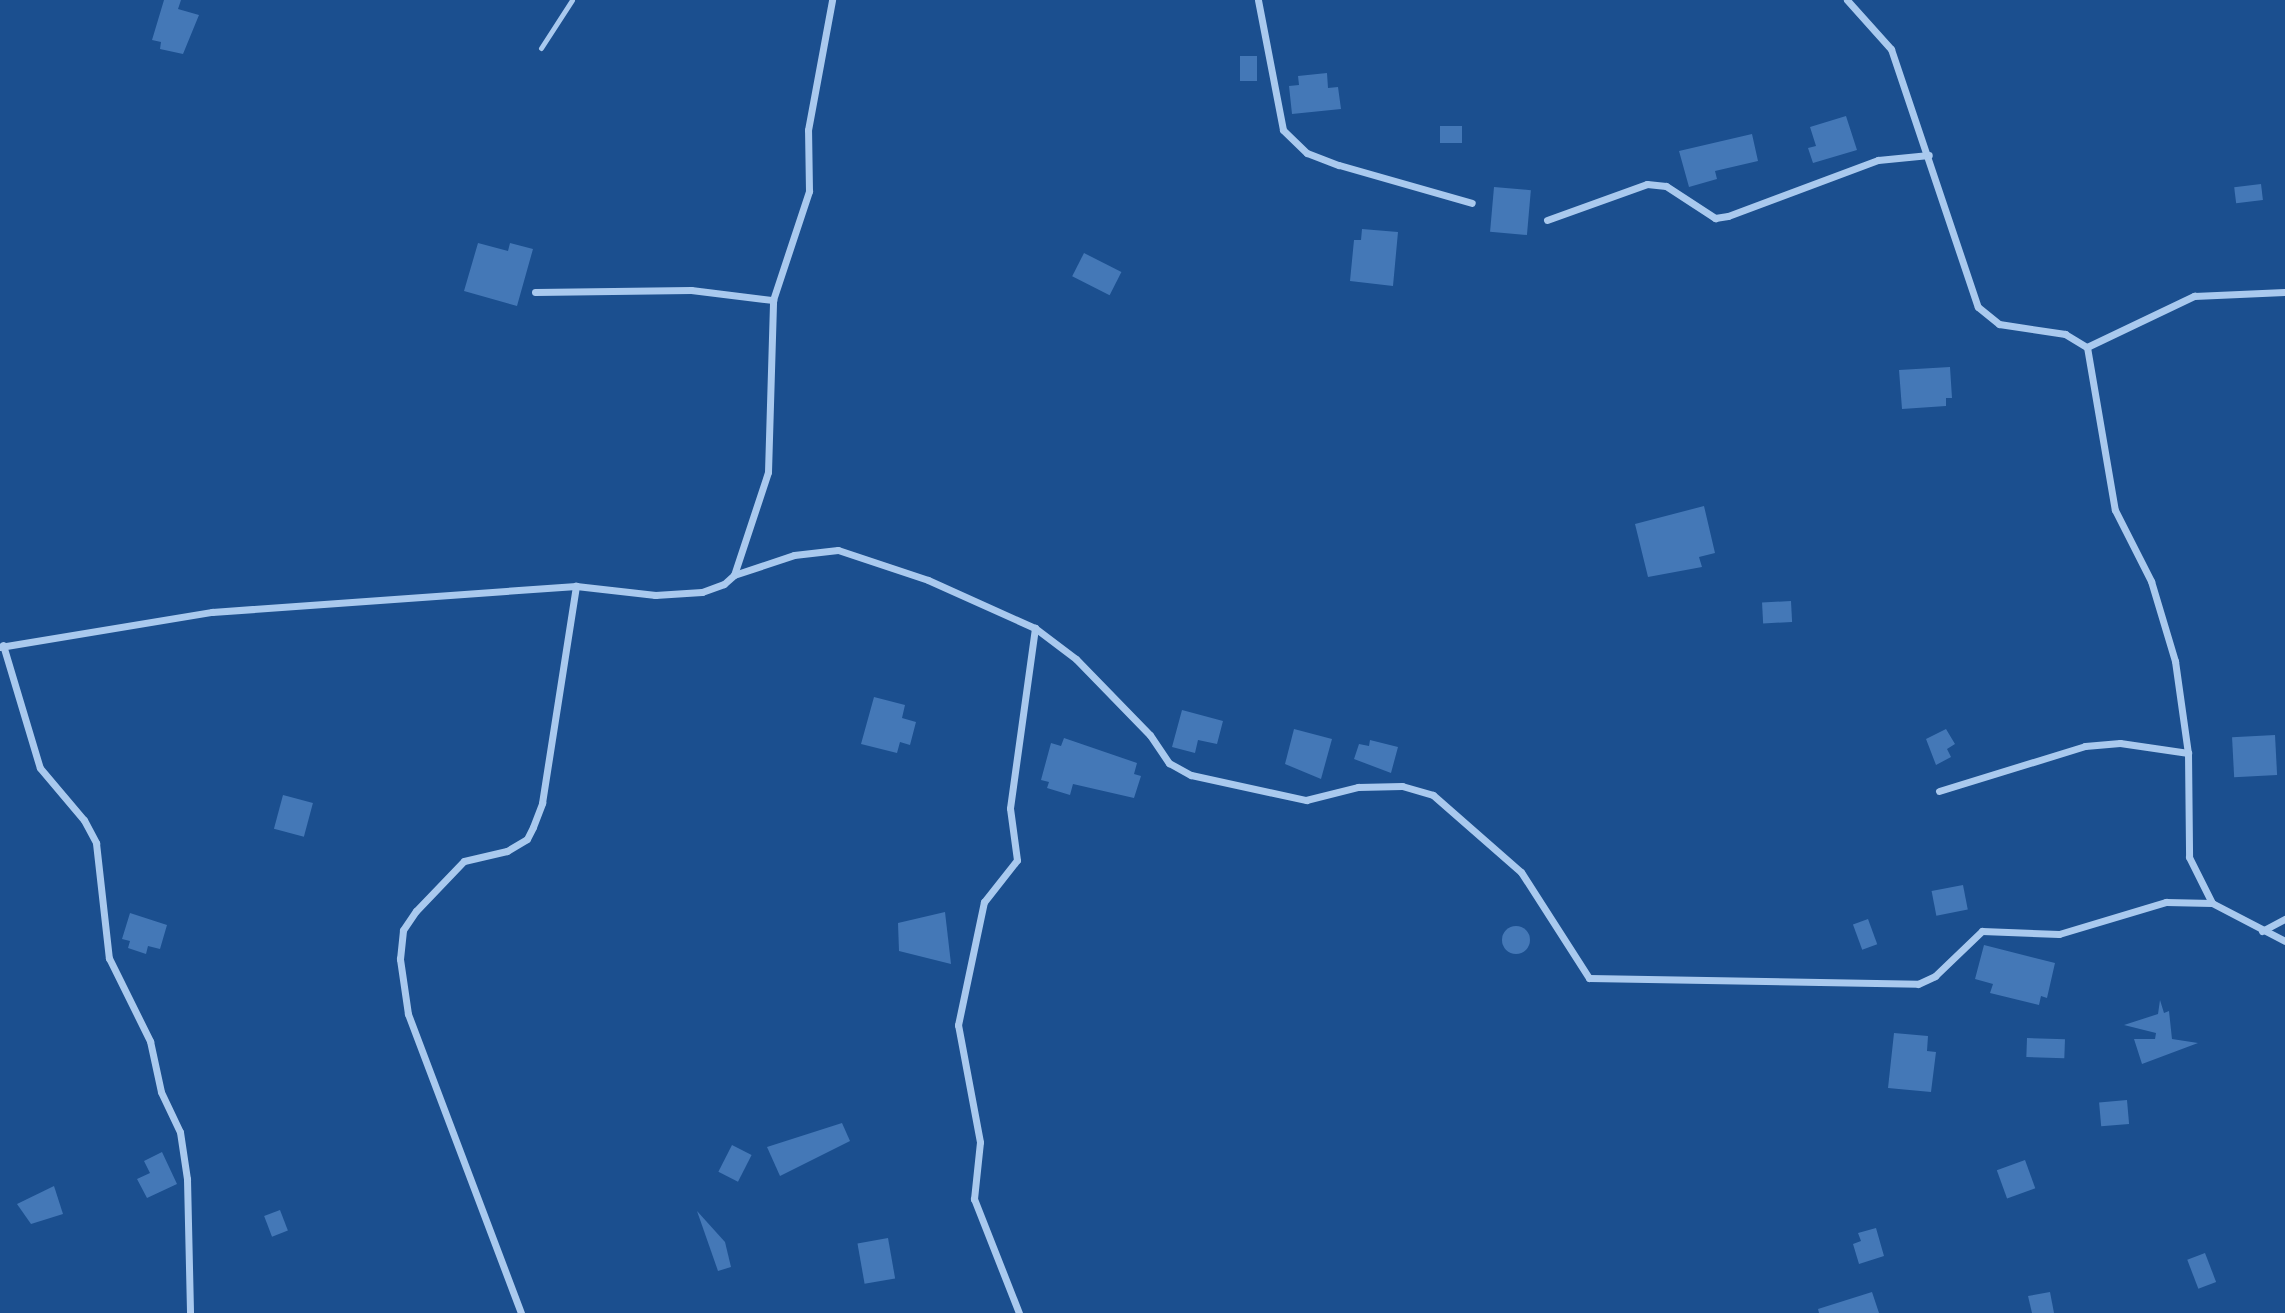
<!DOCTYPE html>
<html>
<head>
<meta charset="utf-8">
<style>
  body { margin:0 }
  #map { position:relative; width:2285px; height:1313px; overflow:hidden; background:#1b4f8f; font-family:"DM Sans",sans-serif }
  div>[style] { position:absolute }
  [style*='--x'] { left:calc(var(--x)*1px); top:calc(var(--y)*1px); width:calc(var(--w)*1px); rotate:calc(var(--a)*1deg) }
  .building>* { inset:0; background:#4478b7; transform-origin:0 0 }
  .round { border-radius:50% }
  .lane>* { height:5px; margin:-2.5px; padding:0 2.5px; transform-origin:2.5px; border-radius:2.5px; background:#a9c9ee }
  .street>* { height:7px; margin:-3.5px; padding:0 3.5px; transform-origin:3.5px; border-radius:3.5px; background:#a9c9ee }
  span { translate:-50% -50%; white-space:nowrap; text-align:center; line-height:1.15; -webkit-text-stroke:7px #1b4f8f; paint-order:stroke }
</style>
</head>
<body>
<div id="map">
  <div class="building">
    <div style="clip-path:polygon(164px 0,181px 0,178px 9px,199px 15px,183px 54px,160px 49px,161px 42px,152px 40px)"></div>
    <div style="left:1240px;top:56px;width:17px;height:25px"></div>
    <div style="clip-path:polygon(1327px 73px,1328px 88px,1338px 87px,1341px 109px,1292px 114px,1289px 86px,1299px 85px,1298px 76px)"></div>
    <div style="clip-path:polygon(1846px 116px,1857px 150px,1813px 163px,1808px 148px,1816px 146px,1810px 127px)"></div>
    <div style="left:1440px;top:126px;width:22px;height:17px"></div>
    <div style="clip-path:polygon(1752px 134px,1758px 161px,1715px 171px,1717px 179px,1689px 187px,1679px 151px)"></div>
    <div style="left:2261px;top:184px;width:16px;height:27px;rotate:83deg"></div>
    <div style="left:1494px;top:187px;width:37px;height:45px;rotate:5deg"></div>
    <div style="clip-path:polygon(1362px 229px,1398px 232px,1393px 286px,1350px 281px,1354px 240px,1361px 240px)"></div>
    <div style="clip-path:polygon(478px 243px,508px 251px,510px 243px,533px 249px,517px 306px,464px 291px)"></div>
    <div style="left:1084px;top:253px;width:42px;height:26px;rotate:27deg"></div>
    <div style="clip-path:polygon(1950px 367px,1952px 398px,1946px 398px,1946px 406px,1902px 409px,1899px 370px)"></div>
    <div style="clip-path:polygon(1704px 506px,1715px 553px,1699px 557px,1702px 567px,1648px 577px,1635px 524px)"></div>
    <div style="left:1791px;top:601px;width:21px;height:29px;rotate:87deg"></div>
    <div style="clip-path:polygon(874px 697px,905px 705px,902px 718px,916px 722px,910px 745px,900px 742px,897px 753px,861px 744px)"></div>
    <div style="clip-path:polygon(1182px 710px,1223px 721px,1217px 744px,1198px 740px,1195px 753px,1172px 747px)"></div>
    <div style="clip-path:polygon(1294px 729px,1332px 739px,1321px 779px,1285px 764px)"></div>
    <div style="clip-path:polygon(1946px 729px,1955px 744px,1947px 749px,1951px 757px,1936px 765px,1926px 739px)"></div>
    <div style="left:2275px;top:735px;width:40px;height:43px;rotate:87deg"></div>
    <div style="clip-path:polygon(1064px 738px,1137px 763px,1134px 774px,1141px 776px,1134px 798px,1073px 784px,1070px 795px,1047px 788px,1049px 782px,1041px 780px,1051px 743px,1061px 746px)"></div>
    <div style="clip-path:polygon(1370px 740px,1398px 747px,1391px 773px,1354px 759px,1359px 744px,1369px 746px)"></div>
    <div style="left:283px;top:795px;width:31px;height:35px;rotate:15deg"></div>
    <div style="left:1963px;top:885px;width:25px;height:32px;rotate:79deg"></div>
    <div style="clip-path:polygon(945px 912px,951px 964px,899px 951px,898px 923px)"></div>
    <div style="clip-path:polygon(130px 913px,167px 925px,160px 949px,148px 946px,146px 954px,128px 948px,130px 941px,122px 939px)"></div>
    <div style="left:1868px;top:919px;width:27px;height:16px;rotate:70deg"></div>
    <div class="round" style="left:1502px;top:926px;width:28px;height:28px"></div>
    <div style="clip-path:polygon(1984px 945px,2055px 963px,2047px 998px,2041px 996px,2039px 1005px,1990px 993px,1993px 984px,1975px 979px)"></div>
    <div style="clip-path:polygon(2160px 1000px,2164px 1013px,2169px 1011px,2172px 1039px,2198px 1043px,2142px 1064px,2134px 1039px,2155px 1039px,2156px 1033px,2124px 1025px,2158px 1014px)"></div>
    <div style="clip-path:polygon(1894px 1033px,1928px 1036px,1927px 1051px,1936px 1052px,1931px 1092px,1888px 1088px)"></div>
    <div style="left:2027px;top:1038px;width:38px;height:19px;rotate:2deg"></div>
    <div style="left:2127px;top:1100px;width:24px;height:28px;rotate:85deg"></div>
    <div style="clip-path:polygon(842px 1123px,850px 1141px,780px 1176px,767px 1147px)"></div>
    <div style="left:732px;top:1145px;width:22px;height:30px;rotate:27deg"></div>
    <div style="clip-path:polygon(162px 1152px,177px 1184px,147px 1198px,137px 1179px,150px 1173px,144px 1161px)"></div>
    <div style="left:2025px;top:1160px;width:30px;height:30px;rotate:70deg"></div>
    <div style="clip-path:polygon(54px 1186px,63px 1214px,31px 1224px,17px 1204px)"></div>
    <div style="left:280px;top:1210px;width:22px;height:17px;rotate:69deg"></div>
    <div style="clip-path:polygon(697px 1211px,725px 1242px,731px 1267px,718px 1271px)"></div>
    <div style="clip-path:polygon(1876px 1228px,1884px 1256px,1859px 1264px,1853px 1244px,1861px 1241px,1858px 1233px)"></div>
    <div style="left:888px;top:1238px;width:41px;height:31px;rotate:80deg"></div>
    <div style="left:2205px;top:1253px;width:31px;height:19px;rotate:69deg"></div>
    <div style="clip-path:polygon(1872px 1292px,1879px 1313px,1819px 1313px,1818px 1309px)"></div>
    <div style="clip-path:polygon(2050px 1292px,2054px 1313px,2032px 1313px,2028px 1296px)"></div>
  </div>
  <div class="lane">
    <div style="--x:541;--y:48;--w:57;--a:-57.1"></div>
  </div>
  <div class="street">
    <div style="--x:1258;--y:0;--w:132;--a:79.1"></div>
    <div style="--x:1283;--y:130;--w:33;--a:44"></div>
    <div style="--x:1307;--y:153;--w:34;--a:21"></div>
    <div style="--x:1339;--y:165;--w:138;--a:15.9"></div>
    <div style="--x:1847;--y:0;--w:66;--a:48.1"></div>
    <div style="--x:1891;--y:49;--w:272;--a:71.4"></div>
    <div style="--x:1978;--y:307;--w:27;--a:39"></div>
    <div style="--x:1999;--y:324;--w:67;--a:8.6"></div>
    <div style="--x:2065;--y:334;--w:26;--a:31"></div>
    <div style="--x:2087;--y:347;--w:165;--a:80.3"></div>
    <div style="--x:2115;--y:510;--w:80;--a:63.1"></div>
    <div style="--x:2151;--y:581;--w:84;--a:73.3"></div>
    <div style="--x:2175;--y:661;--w:93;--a:82"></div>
    <div style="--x:2188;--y:753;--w:104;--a:89.4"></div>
    <div style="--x:2189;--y:857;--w:51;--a:63.4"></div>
    <div style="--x:2212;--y:903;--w:82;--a:27.5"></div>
    <div style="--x:1547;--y:220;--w:106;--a:-19.8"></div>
    <div style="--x:1647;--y:184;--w:19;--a:6"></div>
    <div style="--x:1666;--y:186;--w:59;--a:33.1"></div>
    <div style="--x:1715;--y:218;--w:13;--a:-9"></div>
    <div style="--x:1728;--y:216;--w:160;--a:-20.5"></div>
    <div style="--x:1878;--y:160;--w:51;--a:-5.6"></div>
    <div style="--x:535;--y:292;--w:156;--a:-0.7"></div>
    <div style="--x:691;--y:290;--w:83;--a:7"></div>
    <div style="--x:2087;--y:347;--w:119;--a:-25.5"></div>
    <div style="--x:2194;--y:296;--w:91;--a:-2.5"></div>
    <div style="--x:734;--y:575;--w:63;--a:-18.4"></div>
    <div style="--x:794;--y:555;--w:44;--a:-6.5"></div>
    <div style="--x:838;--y:550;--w:95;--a:18.4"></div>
    <div style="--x:928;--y:580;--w:117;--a:24.2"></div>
    <div style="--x:1035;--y:628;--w:51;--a:37.1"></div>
    <div style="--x:1076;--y:659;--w:106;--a:45.8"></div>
    <div style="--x:1150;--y:735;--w:34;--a:56"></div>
    <div style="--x:1169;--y:763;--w:25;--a:29"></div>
    <div style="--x:1191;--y:775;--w:118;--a:12.3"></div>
    <div style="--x:1306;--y:800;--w:54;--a:-14"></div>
    <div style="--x:1358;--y:787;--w:44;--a:-1.3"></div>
    <div style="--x:1402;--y:786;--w:32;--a:16"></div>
    <div style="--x:1433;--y:795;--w:117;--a:41.2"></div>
    <div style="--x:1521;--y:872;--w:126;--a:57.3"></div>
    <div style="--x:1589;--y:978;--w:329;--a:1"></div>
    <div style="--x:1918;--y:984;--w:19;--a:-25"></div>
    <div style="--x:1935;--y:976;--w:65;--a:-43.8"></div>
    <div style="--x:1982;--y:931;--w:77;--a:2.2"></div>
    <div style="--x:2059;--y:934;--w:112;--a:-16.7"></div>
    <div style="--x:2166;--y:902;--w:46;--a:1.2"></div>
    <div style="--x:3;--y:645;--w:128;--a:73.3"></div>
    <div style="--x:40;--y:768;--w:68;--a:49.8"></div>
    <div style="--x:84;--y:820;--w:26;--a:62"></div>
    <div style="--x:96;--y:843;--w:116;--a:83.6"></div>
    <div style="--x:109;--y:958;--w:93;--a:63.7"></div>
    <div style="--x:150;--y:1041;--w:52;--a:77.8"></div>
    <div style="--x:161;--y:1092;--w:44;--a:64.6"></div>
    <div style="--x:180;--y:1132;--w:48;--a:81.5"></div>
    <div style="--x:187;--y:1179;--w:134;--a:88.7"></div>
    <div style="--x:0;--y:647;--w:215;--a:-9.4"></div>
    <div style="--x:212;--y:612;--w:365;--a:-4.1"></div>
    <div style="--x:576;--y:586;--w:80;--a:6.5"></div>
    <div style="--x:655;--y:595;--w:47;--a:-3.7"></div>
    <div style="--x:702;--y:592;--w:23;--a:-20"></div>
    <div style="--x:724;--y:584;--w:13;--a:-42"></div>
    <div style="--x:734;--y:575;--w:108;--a:-71.7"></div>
    <div style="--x:768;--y:472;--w:172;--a:-88.3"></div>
    <div style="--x:773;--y:300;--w:115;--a:-71.7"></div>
    <div style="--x:809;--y:191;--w:61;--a:-90.9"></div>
    <div style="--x:808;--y:130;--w:132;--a:-79.5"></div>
    <div style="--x:1939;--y:791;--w:153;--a:-17.1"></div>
    <div style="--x:2085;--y:746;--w:35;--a:-5"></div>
    <div style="--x:2120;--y:743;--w:69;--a:8.4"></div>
    <div style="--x:2262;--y:931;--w:26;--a:-28"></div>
    <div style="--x:521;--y:1313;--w:320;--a:-110.7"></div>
    <div style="--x:408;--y:1014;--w:56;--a:-98.3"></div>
    <div style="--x:400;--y:959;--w:29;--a:-84"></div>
    <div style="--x:403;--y:930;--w:23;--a:-56"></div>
    <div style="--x:416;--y:911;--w:69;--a:-46.2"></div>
    <div style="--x:464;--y:861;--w:44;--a:-13.1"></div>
    <div style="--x:507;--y:851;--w:23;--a:-31"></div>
    <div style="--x:527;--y:839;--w:13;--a:-63"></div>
    <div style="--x:533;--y:827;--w:26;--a:-69"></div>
    <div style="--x:542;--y:803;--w:220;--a:-81.1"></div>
    <div style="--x:1019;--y:1313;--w:123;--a:-111.5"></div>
    <div style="--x:974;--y:1199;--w:57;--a:-84"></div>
    <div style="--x:980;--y:1142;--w:119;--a:-100.6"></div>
    <div style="--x:958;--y:1025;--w:126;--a:-78.1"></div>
    <div style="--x:984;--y:902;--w:53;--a:-51.8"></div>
    <div style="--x:1017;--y:860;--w:52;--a:-97.7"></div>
    <div style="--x:1010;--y:808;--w:182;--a:-82.1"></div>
  </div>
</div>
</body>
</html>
